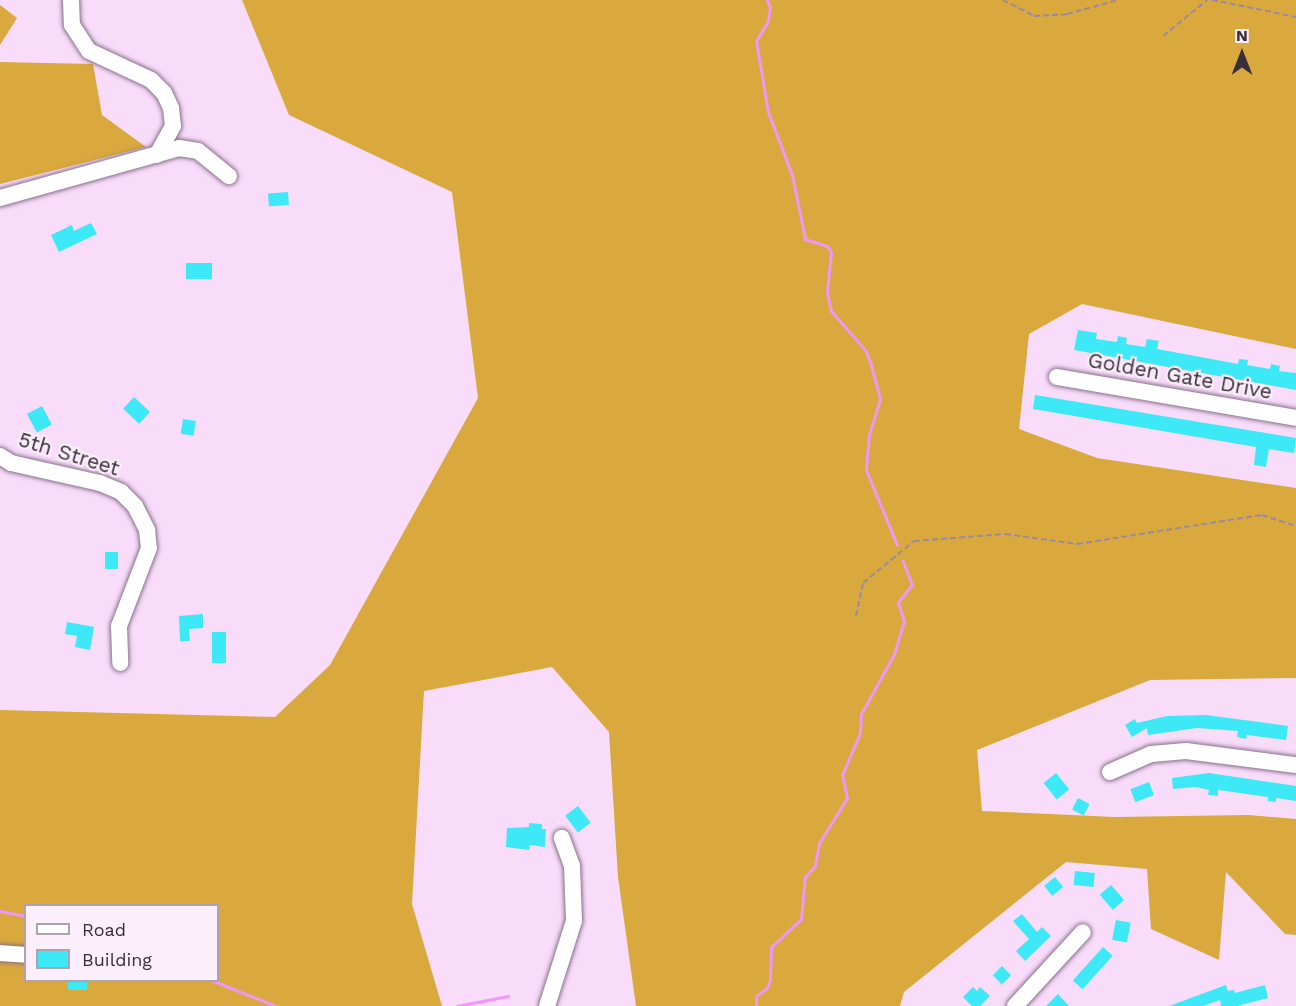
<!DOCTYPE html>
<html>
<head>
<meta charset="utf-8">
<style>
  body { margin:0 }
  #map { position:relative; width:1296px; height:1006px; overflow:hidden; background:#f8dcfa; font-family:"Work Sans",sans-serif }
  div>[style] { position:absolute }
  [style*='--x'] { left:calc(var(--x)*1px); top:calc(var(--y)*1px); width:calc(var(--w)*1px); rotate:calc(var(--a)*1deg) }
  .forest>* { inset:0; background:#d9a93d }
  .stream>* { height:3px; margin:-1.5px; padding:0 1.5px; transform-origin:1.5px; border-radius:1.5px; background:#f195f9 }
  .building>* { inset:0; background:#3de8f7; transform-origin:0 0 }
  .path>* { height:2px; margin-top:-1px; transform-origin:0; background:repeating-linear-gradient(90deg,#9c899e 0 6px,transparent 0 9px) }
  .roads { filter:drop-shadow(0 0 2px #89708b) drop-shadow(0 0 2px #89708b) }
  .minor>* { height:16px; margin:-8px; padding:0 8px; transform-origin:8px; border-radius:8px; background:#fff }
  span { translate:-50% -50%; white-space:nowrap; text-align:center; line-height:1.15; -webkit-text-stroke:4.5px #fbeffc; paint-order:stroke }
  .street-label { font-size:21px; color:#392e3a }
  .legend { position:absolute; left:24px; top:904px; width:195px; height:78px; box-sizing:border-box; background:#fbeffc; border:2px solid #ada2ae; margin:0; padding:8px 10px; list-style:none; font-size:18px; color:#392e3a }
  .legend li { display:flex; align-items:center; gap:12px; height:30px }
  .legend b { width:30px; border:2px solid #ada2ae }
  .north { position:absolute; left:1212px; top:24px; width:60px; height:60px; -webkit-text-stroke:4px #fbeffc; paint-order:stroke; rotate:0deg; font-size:16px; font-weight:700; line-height:24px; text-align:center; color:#392e3a }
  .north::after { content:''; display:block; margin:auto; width:21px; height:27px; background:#392e3a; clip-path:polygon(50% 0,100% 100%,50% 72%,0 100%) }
</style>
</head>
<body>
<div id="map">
  <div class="forest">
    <div style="clip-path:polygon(evenodd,242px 0,1296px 0,1296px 349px,1082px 304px,1029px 334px,1019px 429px,1097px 458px,1296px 488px,1296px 678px,1150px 680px,977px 750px,982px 811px,1115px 817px,1248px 815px,1296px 819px,1296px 935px,1285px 934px,1226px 872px,1219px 960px,1151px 929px,1147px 869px,1066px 862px,904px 992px,900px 1006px,636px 1006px,618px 877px,609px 732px,552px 667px,424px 691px,412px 904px,442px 1006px,0 1006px,0 710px,275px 717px,330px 665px,478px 398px,452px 192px,289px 115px,242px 0,26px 906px,218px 906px,218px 980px,26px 980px,26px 906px)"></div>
    <div style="clip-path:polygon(0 5px,17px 18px,0 45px)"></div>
    <div style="clip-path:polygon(0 62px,93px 64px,102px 115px,146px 147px,0 184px)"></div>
  </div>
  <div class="stream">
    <div style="--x:767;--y:0;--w:8;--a:67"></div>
    <div style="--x:770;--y:7;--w:14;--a:98"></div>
    <div style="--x:768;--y:21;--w:23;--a:121"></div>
    <div style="--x:756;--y:41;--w:72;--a:80.4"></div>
    <div style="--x:768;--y:112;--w:67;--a:69.1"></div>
    <div style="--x:792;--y:175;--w:65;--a:78.5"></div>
    <div style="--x:805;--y:239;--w:23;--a:18"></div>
    <div style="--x:827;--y:246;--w:7;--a:56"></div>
    <div style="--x:831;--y:252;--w:40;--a:95.7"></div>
    <div style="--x:827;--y:292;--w:19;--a:78"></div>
    <div style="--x:831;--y:311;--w:53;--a:48.8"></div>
    <div style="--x:866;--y:351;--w:15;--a:70"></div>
    <div style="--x:871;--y:365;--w:35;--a:75"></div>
    <div style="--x:880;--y:399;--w:37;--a:107"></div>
    <div style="--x:869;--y:434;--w:36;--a:95"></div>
    <div style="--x:866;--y:470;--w:81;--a:67.5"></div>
    <div style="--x:0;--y:911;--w:26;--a:11"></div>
    <div style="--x:211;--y:980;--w:70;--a:21.8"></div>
    <div style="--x:457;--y:1006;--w:52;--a:-11.1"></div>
    <div style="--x:756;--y:1006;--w:10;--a:-90"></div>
    <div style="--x:756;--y:996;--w:14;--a:-36"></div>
    <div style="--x:767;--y:988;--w:9;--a:-69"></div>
    <div style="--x:770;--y:980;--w:33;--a:-88"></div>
    <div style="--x:771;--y:947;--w:41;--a:-43"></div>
    <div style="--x:801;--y:919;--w:42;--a:-84.6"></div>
    <div style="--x:805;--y:877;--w:15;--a:-48"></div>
    <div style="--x:815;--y:866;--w:23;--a:-80"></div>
    <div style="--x:819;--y:843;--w:53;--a:-58.1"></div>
    <div style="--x:847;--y:798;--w:24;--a:-102"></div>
    <div style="--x:842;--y:775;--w:46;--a:-66.8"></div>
    <div style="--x:860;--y:733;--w:19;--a:-87"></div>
    <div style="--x:861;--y:714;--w:68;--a:-61.2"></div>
    <div style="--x:894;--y:654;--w:34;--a:-73"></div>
    <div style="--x:904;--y:621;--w:20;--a:-108"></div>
    <div style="--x:898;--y:602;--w:22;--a:-51"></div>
    <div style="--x:912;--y:585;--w:26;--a:-111"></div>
  </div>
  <div class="building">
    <div style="left:288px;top:192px;width:13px;height:20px;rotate:86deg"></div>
    <div style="clip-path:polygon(91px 223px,97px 234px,59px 252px,51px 235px,72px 225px,74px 231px)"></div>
    <div style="left:186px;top:263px;width:26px;height:16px"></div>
    <div style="clip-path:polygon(1078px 330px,1097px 333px,1096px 339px,1117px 342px,1118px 336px,1127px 338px,1126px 344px,1145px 347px,1147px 339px,1159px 341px,1157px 349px,1238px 364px,1239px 359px,1248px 360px,1247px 365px,1270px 369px,1271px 364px,1280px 366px,1279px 371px,1296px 373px,1296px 390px,1074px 350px)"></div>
    <div style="clip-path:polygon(1035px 395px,1296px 438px,1294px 453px,1269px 449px,1266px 467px,1254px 465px,1256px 447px,1033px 409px)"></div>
    <div style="left:134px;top:397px;width:22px;height:16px;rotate:43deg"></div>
    <div style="left:42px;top:406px;width:21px;height:17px;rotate:62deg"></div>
    <div style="left:183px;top:419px;width:13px;height:15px;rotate:9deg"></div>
    <div style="left:105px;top:552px;width:13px;height:17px"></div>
    <div style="clip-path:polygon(203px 614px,203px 628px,189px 629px,190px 641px,180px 641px,179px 616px)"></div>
    <div style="clip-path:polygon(67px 622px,94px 627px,90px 650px,75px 647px,77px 636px,65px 634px)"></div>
    <div style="left:212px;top:632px;width:14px;height:31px"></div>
    <div style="clip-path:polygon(1206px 715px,1288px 726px,1286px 740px,1247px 735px,1246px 739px,1237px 737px,1238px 731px,1197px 728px,1148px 735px,1147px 728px,1132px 737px,1125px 725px,1135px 719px,1137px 723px,1167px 716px)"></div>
    <div style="left:1056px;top:773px;width:21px;height:16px;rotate:51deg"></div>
    <div style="clip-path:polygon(1209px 773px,1296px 786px,1296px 801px,1276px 798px,1276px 802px,1268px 801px,1268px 797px,1218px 790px,1218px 796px,1208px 795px,1209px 790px,1196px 787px,1173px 789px,1172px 778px)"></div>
    <div style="left:1149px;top:782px;width:14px;height:20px;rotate:69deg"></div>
    <div style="left:1078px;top:798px;width:13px;height:13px;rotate:27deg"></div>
    <div style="left:578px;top:806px;width:21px;height:16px;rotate:53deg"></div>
    <div style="clip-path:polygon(529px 823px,542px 824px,542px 829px,546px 829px,545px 847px,530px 845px,529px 850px,506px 847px,507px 828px,529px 827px)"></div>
    <div style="left:1075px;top:871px;width:20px;height:14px;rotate:6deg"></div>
    <div style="left:1055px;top:877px;width:13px;height:14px;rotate:51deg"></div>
    <div style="left:1111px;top:885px;width:20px;height:15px;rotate:49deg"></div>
    <div style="clip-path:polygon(1022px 914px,1037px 932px,1042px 927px,1051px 936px,1025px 961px,1016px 951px,1029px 939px,1013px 921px)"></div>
    <div style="left:1116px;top:920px;width:15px;height:20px;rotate:11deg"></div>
    <div style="left:1103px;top:947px;width:13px;height:45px;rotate:42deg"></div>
    <div style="left:1002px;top:966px;width:13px;height:13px;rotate:45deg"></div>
    <div style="left:68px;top:981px;width:19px;height:9px"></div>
    <div style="clip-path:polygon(1226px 985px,1228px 991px,1234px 990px,1235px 993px,1265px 985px,1268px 998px,1237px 1006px,1221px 1006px,1220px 1000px,1203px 1006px,1169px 1006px)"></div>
    <div style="clip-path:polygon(973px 987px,977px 991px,980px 987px,990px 996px,980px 1006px,972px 1006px,963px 997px)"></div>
    <div style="clip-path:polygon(1058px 994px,1069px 1006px,1046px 1006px)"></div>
  </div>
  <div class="path">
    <div style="--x:1003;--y:0;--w:35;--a:27"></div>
    <div style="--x:1034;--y:16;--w:33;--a:-3"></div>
    <div style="--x:1067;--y:14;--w:53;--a:-15.4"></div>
    <div style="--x:1212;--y:0;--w:86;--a:11.4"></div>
    <div style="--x:1163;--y:36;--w:57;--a:-39.3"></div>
    <div style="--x:856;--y:616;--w:34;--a:-78"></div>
    <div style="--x:863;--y:583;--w:66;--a:-39.5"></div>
    <div style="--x:914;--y:541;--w:91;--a:-4.4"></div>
    <div style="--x:1005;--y:534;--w:73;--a:7.9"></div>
    <div style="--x:1077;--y:544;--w:187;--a:-8.9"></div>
    <div style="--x:1262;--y:515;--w:36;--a:18"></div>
  </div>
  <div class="roads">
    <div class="minor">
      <div style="--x:71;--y:0;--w:25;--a:88"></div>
      <div style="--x:72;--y:25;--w:31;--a:57"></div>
      <div style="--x:89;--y:51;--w:68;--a:25.1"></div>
      <div style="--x:151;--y:80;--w:18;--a:45"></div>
      <div style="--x:164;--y:93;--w:17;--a:65"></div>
      <div style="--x:171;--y:108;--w:18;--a:84"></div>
      <div style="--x:173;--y:126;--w:33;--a:119"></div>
      <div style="--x:0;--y:198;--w:186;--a:-15.6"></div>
      <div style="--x:179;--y:148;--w:19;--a:9"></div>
      <div style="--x:198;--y:151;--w:40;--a:39"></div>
      <div style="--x:1057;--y:377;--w:242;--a:9.7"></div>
      <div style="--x:0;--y:456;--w:13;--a:32"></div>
      <div style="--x:11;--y:463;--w:91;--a:12.7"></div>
      <div style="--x:100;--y:483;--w:23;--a:23"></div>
      <div style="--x:121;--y:492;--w:20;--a:45"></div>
      <div style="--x:135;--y:506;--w:27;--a:63"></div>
      <div style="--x:147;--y:530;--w:18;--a:84"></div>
      <div style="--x:149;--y:548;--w:84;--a:111"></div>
      <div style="--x:119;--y:626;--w:37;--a:88"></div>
      <div style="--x:1110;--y:772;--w:45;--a:-23.7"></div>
      <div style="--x:1151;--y:754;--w:35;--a:-5"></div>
      <div style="--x:1186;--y:751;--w:111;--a:7.3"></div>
      <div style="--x:0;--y:953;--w:26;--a:4"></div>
      <div style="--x:547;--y:1006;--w:89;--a:-72.4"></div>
      <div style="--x:574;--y:921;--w:55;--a:-92.1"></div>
      <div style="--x:572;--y:866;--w:30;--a:-110"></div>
      <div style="--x:1015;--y:1006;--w:100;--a:-47.4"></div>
    </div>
  </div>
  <div class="street-label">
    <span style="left:1180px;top:376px;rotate:10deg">Golden Gate Drive</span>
    <span style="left:69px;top:454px;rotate:17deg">5th Street</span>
  </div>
  <ul class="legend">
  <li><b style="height:8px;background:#fff"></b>Road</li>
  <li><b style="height:16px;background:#3de8f7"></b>Building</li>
  </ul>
  <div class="north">N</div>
</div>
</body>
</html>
